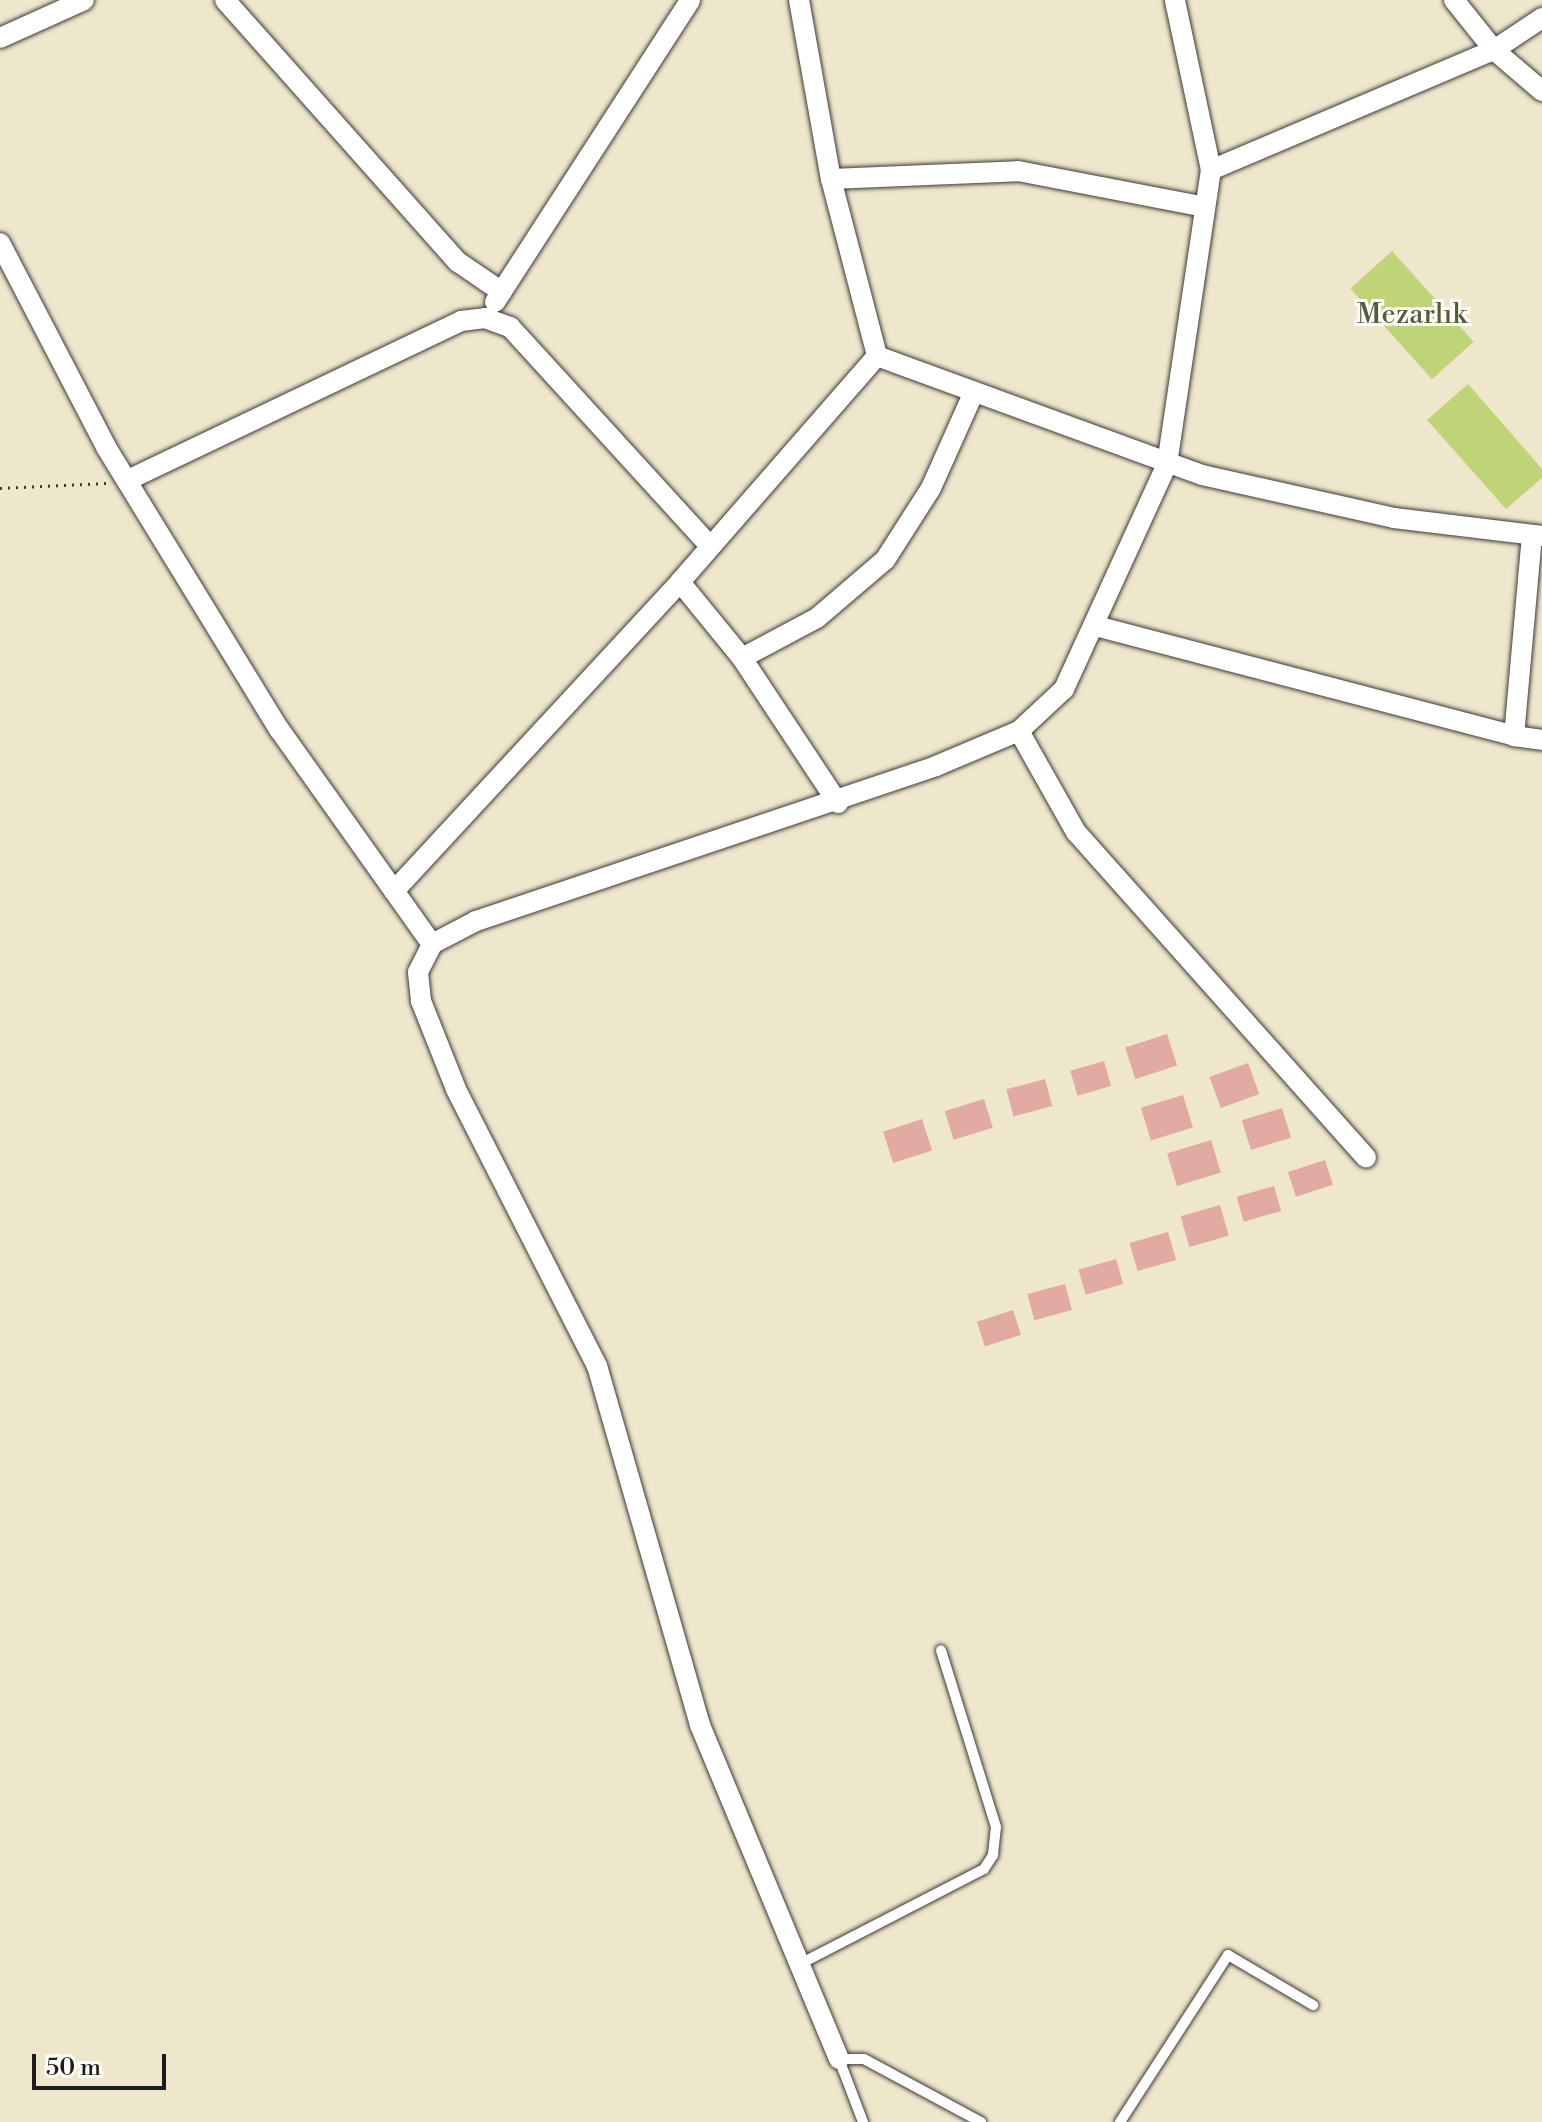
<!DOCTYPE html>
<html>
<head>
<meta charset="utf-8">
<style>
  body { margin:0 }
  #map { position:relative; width:1542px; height:2122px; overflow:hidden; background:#efe7cc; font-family:"Libre Bodoni",serif }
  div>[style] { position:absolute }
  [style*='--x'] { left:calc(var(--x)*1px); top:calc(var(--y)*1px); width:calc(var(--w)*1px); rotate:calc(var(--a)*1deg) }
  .green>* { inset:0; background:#bfd377; transform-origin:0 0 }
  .building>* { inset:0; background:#e1aba4; transform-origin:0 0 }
  .path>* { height:3px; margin-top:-1.5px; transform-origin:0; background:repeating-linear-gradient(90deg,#3c3a36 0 2px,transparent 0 8px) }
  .roads { filter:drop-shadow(0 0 2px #3c3a36) drop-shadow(0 0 2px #3c3a36) }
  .service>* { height:10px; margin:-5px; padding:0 5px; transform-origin:5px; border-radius:5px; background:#fff }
  .minor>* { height:20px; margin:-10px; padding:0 10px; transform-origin:10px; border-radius:10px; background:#fff }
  span { translate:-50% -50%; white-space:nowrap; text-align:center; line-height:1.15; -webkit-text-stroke:6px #fdfcf7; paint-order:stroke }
  .park-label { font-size:28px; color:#555c3c }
  .scale { position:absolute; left:32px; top:2054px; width:134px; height:36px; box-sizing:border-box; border:4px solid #1c1c1c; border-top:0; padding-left:10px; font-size:24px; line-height:28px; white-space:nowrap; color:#1c1c1c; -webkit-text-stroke:6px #fdfcf7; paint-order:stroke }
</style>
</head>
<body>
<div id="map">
  <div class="green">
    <div style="left:1392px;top:251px;width:122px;height:56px;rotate:48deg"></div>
    <div style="clip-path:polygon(1468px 384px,1542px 469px,1542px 478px,1506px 509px,1427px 420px)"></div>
  </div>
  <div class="building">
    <div style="left:1167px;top:1034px;width:33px;height:44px;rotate:72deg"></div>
    <div style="left:1104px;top:1061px;width:26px;height:35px;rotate:74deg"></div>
    <div style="left:1248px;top:1063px;width:33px;height:41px;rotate:70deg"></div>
    <div style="left:1045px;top:1079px;width:28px;height:40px;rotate:75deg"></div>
    <div style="left:1183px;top:1095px;width:34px;height:44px;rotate:73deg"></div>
    <div style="left:984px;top:1099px;width:30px;height:41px;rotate:73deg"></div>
    <div style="left:1282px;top:1108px;width:31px;height:42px;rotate:73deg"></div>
    <div style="left:922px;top:1119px;width:33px;height:41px;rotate:72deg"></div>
    <div style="left:1211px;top:1140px;width:34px;height:46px;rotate:73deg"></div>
    <div style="left:1325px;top:1160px;width:26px;height:39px;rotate:72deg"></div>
    <div style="left:1274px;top:1186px;width:26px;height:39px;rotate:74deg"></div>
    <div style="left:1220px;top:1205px;width:32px;height:41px;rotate:74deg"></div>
    <div style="left:1168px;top:1232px;width:29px;height:40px;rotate:74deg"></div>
    <div style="left:1116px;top:1259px;width:26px;height:39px;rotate:74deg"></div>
    <div style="left:1065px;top:1284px;width:27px;height:39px;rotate:75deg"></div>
    <div style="left:1013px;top:1310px;width:26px;height:38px;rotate:72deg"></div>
  </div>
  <div class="path">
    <div style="--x:0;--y:488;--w:107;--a:-2.7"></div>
  </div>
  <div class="roads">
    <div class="service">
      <div style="--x:798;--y:1965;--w:209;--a:-27.3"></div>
      <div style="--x:984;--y:1869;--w:17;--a:-57"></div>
      <div style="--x:993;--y:1855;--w:28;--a:-84"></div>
      <div style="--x:996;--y:1827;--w:185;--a:-107.3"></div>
      <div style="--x:863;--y:2122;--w:67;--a:-110.9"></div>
      <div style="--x:839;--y:2059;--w:25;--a:0"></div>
      <div style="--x:864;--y:2059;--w:133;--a:28.3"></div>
      <div style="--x:1120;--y:2122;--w:199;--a:-57.1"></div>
      <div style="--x:1228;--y:1955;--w:99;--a:30.5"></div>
    </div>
    <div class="minor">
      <div style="--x:225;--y:0;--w:351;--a:48.4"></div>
      <div style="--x:458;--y:262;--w:53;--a:34.3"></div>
      <div style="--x:799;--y:0;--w:182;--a:79.9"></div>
      <div style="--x:831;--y:179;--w:183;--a:75.4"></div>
      <div style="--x:1454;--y:0;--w:64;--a:51.3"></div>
      <div style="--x:1494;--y:50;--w:63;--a:40.5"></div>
      <div style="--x:0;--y:38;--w:92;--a:-24.3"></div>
      <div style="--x:1211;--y:170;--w:307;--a:-23"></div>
      <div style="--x:1494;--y:50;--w:58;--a:-33.7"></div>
      <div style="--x:831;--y:179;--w:187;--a:-2.4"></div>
      <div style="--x:1018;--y:171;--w:190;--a:10.9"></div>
      <div style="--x:0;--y:243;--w:230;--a:62.5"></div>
      <div style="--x:106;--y:447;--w:331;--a:58.5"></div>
      <div style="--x:279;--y:729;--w:264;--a:54.6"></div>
      <div style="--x:495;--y:302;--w:359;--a:-57.1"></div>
      <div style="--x:877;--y:356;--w:300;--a:131.1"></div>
      <div style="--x:680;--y:582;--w:98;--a:50.8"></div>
      <div style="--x:742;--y:658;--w:85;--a:-28.1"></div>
      <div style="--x:817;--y:618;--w:89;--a:-40.5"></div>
      <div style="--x:885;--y:560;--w:85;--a:-57.4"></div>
      <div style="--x:931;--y:488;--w:105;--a:-65.9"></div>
      <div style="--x:877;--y:356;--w:346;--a:20.1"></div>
      <div style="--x:1202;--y:475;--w:197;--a:12.6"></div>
      <div style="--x:1394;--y:518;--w:149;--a:6.9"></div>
      <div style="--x:130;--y:479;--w:367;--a:-25.5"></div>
      <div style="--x:461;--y:321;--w:24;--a:-7"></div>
      <div style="--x:485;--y:318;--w:27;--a:20"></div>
      <div style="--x:510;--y:327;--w:294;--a:47.6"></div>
      <div style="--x:1532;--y:535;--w:202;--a:95.1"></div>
      <div style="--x:1514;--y:736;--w:28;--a:8"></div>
      <div style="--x:1096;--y:626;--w:432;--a:14.7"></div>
      <div style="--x:742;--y:658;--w:174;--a:56.5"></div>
      <div style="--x:1019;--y:731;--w:116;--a:60.6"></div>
      <div style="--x:1076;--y:832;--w:436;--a:48.3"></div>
      <div style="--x:394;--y:891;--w:421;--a:-47.2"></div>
      <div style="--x:839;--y:2059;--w:362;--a:-112.6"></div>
      <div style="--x:700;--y:1725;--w:373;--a:-106"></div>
      <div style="--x:597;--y:1366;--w:311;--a:-117"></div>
      <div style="--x:456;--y:1089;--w:95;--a:-111.7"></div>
      <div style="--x:421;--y:1001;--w:29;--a:-96"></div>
      <div style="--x:418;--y:972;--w:31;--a:-63"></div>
      <div style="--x:432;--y:944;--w:50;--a:-27.6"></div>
      <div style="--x:476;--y:921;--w:485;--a:-18.6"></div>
      <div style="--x:936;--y:766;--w:90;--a:-22.9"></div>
      <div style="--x:1019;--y:731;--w:62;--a:-43"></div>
      <div style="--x:1064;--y:689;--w:247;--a:-65.4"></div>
      <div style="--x:1167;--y:464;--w:297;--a:-81.5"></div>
      <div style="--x:1211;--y:170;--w:174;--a:-102"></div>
    </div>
  </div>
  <div class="park-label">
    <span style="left:1412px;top:315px">Mezarlık</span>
  </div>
  <div class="scale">50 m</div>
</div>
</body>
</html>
